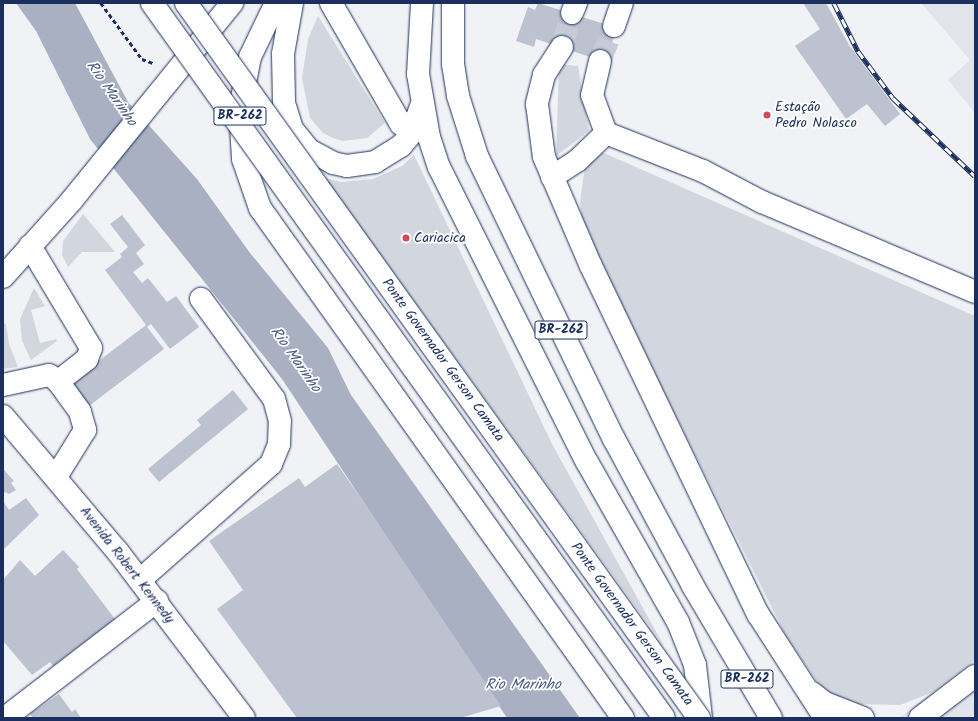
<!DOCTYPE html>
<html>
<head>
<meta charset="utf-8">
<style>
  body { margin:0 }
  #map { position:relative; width:978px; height:721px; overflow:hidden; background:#f1f2f5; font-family:Kalam,sans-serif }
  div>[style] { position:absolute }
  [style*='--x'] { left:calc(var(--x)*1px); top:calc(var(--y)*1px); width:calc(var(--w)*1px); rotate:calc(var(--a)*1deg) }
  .built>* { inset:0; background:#e1e4ea }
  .green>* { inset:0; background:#d2d6df }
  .water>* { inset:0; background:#a8b0c2 }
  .building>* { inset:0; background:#bcc2d0 }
  .minor-tunnel>* { height:22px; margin-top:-11px; transform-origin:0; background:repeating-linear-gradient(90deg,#c6cbd7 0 22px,transparent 0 33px) }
  .path>* { height:2.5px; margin-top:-1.25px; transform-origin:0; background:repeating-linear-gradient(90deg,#1b2f5e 0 4px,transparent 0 7px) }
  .roads { filter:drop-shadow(0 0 1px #1b2f5e) drop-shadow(0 0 1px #1b2f5e) }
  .minor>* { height:22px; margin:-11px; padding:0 11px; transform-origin:11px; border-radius:11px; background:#fff }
  .major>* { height:22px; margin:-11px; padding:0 11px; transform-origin:11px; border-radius:11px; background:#fff }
  .rail>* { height:4.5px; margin-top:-2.25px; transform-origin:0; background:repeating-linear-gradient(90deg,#fff 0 9px,#1b2f5e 0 18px); box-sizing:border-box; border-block:1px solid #1b2f5e }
  .bridges { filter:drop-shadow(0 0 1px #1b2f5e) drop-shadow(0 0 1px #1b2f5e) }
  .major-bridge>* { height:22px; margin:-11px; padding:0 11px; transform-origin:11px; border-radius:11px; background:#fff }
  .dots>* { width:11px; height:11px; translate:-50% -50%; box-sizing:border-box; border:2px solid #fff; border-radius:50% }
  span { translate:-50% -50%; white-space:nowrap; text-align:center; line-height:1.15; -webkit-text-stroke:3.5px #fff; paint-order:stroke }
  .shield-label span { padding:1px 3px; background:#fff; border:1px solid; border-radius:3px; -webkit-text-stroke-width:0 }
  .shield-label { font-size:13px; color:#1b2f5e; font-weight:700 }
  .poi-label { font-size:14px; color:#1b2f5e }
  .left { translate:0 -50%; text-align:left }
  .street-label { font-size:14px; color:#1b2f5e }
  .water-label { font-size:15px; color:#4c5c81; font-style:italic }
  .frame { position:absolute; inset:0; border:4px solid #1b2f5e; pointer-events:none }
</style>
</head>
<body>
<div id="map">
  <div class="built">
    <div style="clip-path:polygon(921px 3px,975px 3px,975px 113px,948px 80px,970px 60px)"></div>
    <div style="clip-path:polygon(975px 660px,975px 718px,899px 718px,933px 692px)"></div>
  </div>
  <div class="green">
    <div style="clip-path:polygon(318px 16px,385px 123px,367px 138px,343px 141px,333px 138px,323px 133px,310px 118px,302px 78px,308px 39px)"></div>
    <div style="clip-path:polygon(559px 64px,578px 66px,589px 131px,556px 156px)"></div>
    <div style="clip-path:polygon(588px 146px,975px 316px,975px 660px,933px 692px,900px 705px,852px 704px,835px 697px,820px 686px,786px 636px,591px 247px,582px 225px,580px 201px)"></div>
    <div style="clip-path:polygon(414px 155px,552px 444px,664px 646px,325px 178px,341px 182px,373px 179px,402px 166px)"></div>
    <div style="clip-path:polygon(83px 214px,115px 252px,82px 252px,68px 267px,62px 255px,63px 241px)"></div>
    <div style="clip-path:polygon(34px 288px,45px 306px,31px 310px,40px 343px,56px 339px,57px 341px,31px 360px,22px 341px,20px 319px)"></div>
    <div style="clip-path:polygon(3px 323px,6px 324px,9px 344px,18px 367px,3px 369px)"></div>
  </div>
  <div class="water">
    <div style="clip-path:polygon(16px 3px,75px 3px,128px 102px,197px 179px,250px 253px,328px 348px,351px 395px,580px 718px,507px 718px,282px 379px,90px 139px,36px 31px)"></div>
  </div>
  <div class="building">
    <div style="clip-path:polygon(538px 3px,617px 28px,605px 62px,536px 39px,534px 47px,516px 41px,528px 7px,535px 10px)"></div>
    <div style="clip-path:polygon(803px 3px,826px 3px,849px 45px,900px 114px,885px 126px,867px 104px,846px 119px,795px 46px,820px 29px)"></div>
    <div style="clip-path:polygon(122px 215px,145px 245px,136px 253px,144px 264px,133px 272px,142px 283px,148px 278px,167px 302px,176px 296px,199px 327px,170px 349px,151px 324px,147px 327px,164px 349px,85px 409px,67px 385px,146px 325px,105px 270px,122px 257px,120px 254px,128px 247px,110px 224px)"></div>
    <div style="clip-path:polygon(233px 390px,248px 409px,159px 482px,148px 469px,201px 425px,197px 420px)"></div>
    <div style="clip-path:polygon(337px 464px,365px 504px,501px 706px,460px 718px,297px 718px,217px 609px,243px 590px,209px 541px,299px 478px,305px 487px)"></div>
    <div style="clip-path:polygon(3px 469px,14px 481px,11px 483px,16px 490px,9px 494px,5px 492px,3px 495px)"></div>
    <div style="clip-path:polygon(26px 498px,39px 515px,3px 550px,3px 501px,9px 510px)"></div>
    <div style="clip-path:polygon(63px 550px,79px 567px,77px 569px,115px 619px,53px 666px,50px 662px,32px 675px,3px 641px,3px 580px,20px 560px,35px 576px)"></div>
    <div style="clip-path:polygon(59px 694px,72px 712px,75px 709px,81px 718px,33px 718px,30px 714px)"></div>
  </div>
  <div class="minor-tunnel">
    <div style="--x:562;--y:47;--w:35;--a:-74"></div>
    <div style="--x:600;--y:61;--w:38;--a:-68"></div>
  </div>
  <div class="path">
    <div style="--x:101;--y:3;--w:69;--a:53.8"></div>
    <div style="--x:142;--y:59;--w:12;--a:20"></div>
  </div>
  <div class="roads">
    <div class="minor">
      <div style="--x:572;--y:13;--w:11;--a:-68"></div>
      <div style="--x:614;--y:26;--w:24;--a:-71"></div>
      <div style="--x:562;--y:47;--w:33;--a:123"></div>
      <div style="--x:544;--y:75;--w:30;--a:104"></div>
      <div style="--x:537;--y:104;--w:53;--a:82.5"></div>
      <div style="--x:544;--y:157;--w:119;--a:66.7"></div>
      <div style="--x:591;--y:266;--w:386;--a:64.4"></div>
      <div style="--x:758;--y:614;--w:124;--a:57.2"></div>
      <div style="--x:600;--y:61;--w:35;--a:103"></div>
      <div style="--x:592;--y:95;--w:40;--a:69.8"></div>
      <div style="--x:606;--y:133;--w:104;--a:21.4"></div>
      <div style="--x:703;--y:171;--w:67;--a:27.7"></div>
      <div style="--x:762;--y:202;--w:231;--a:22.9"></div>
      <div style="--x:552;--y:177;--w:30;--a:-33"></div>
      <div style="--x:577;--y:161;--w:40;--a:-44"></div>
      <div style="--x:30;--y:246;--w:119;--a:59.1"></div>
      <div style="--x:91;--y:348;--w:12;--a:110"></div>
      <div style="--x:87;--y:359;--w:37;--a:142"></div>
      <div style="--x:3;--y:385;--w:47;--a:-12.3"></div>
      <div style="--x:49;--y:375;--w:9;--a:32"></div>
      <div style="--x:57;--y:380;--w:39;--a:54"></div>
      <div style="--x:80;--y:412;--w:19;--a:74"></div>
      <div style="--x:85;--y:430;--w:55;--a:121.7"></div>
      <div style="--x:140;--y:580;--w:175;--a:-41.5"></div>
      <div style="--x:271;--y:464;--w:22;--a:-68"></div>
      <div style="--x:279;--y:444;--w:23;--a:-88"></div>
      <div style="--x:280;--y:421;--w:23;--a:-105"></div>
      <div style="--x:274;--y:399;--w:124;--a:-126.1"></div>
      <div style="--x:812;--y:693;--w:16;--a:38"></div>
      <div style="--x:825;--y:703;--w:41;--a:21.5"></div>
      <div style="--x:5;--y:718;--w:192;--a:-37.6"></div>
      <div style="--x:920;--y:718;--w:69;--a:-37.4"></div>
    </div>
    <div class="major">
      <div style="--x:276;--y:3;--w:60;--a:115.7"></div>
      <div style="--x:250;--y:57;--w:52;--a:101.1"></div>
      <div style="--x:240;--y:108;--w:51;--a:86.6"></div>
      <div style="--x:243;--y:159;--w:52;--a:70.9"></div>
      <div style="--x:260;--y:208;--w:626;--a:54.56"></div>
      <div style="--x:292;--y:3;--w:52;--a:100"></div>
      <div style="--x:283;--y:54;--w:49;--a:88.8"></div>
      <div style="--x:284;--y:103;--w:27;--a:73"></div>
      <div style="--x:292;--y:129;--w:27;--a:51"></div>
      <div style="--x:309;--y:150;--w:27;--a:28"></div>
      <div style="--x:333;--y:163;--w:14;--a:12"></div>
      <div style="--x:347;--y:166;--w:28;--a:-8"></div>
      <div style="--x:375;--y:162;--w:31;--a:-32"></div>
      <div style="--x:401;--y:146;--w:16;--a:-50"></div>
      <div style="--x:411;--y:134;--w:30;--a:-70"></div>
      <div style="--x:331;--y:3;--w:140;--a:60"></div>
      <div style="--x:401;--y:124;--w:16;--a:-4"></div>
      <div style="--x:422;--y:3;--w:71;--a:93.2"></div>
      <div style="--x:418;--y:74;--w:64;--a:80.1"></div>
      <div style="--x:429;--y:137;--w:32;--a:72"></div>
      <div style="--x:439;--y:167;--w:330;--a:63.4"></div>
      <div style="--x:587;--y:462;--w:184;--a:60.4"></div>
      <div style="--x:678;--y:622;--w:46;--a:68.4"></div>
      <div style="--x:695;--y:665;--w:53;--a:83.5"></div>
      <div style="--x:453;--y:3;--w:61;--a:90"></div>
      <div style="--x:453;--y:64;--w:32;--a:81"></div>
      <div style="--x:458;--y:96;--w:63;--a:72.4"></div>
      <div style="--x:477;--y:156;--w:314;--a:64.2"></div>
      <div style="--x:614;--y:439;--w:167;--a:61.7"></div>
      <div style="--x:693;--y:586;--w:153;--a:59.4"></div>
      <div style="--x:3;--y:277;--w:103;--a:-48.1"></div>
      <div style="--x:72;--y:200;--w:254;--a:-50.9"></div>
      <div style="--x:3;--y:416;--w:178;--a:49.8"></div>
      <div style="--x:118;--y:552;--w:208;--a:52.8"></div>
    </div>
  </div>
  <div class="rail">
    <div style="--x:834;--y:3;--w:54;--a:63.4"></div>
    <div style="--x:858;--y:51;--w:59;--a:53.3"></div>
    <div style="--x:893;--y:98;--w:113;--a:43.6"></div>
  </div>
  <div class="bridges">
    <div class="major-bridge">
      <div style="--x:152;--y:3;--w:879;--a:54.39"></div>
      <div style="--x:186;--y:3;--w:880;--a:54.34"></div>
    </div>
  </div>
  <div class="dots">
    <div style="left:767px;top:115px;background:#d1495b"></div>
    <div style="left:406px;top:238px;background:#d1495b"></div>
  </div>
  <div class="shield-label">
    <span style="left:240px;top:116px">BR-262</span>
    <span style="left:561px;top:330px">BR-262</span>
    <span style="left:747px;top:679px">BR-262</span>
  </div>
  <div class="poi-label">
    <span class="left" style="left:775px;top:115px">Estação<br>Pedro Nolasco</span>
    <span class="left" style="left:414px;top:238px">Cariacica</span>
  </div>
  <div class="street-label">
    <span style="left:443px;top:360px;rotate:54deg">Ponte Governador Gerson Camata</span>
    <span style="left:127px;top:565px;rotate:52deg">Avenida Robert Kennedy</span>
    <span style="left:632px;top:624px;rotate:54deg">Ponte Governador Gerson Camata</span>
  </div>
  <div class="water-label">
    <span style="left:111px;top:94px;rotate:55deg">Rio Marinho</span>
    <span style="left:295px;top:360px;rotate:55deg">Rio Marinho</span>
    <span style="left:523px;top:686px">Rio Marinho</span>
  </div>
  <div class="frame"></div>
</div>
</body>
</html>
